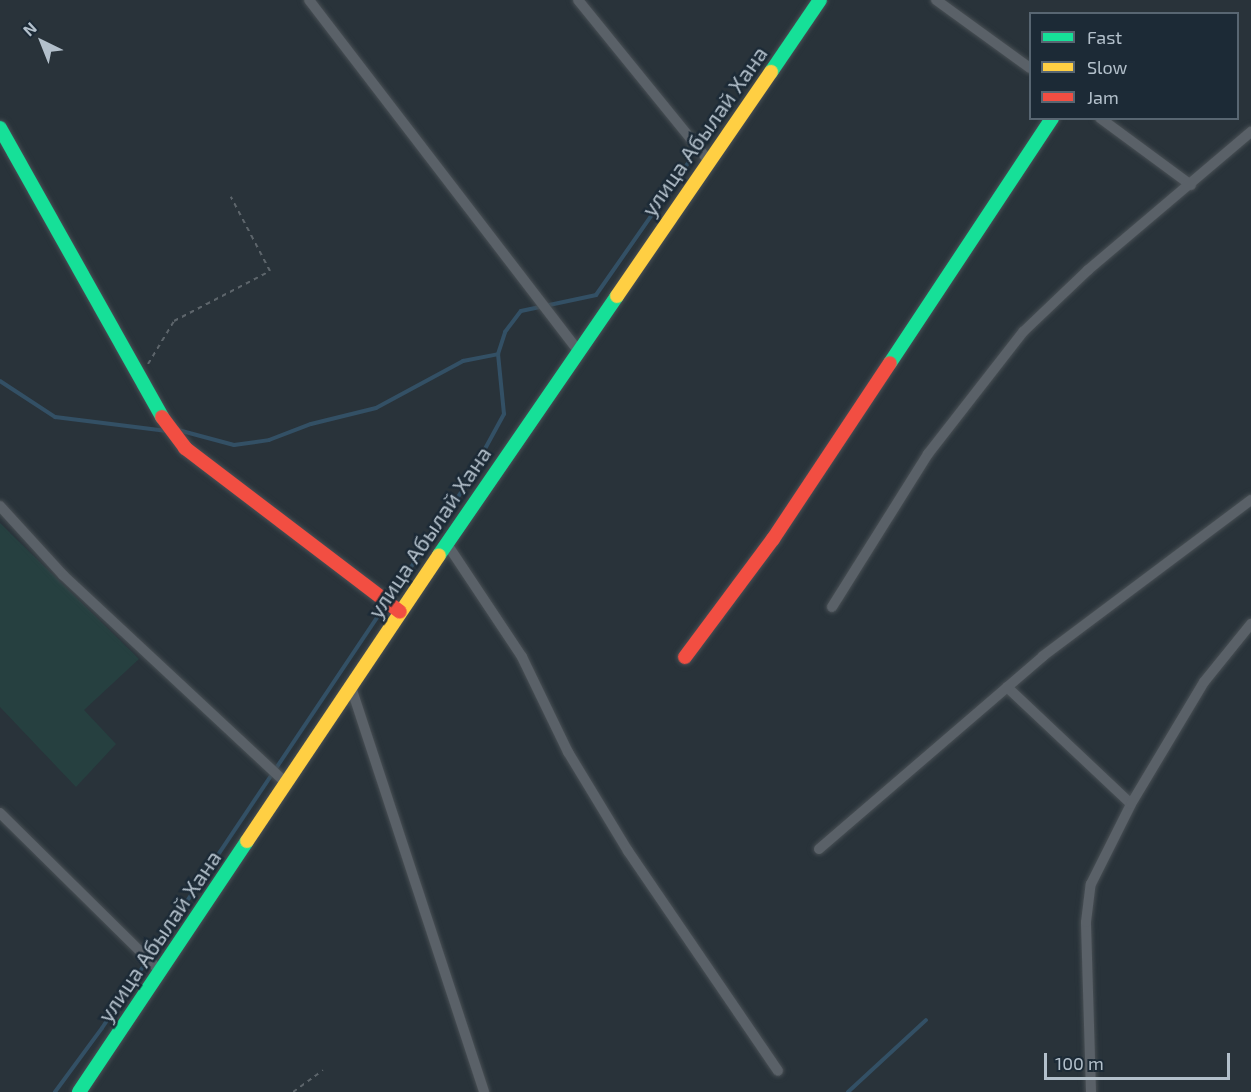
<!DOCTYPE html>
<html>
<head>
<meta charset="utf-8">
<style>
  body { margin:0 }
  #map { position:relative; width:1251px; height:1092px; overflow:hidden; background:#29333a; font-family:"Exo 2",sans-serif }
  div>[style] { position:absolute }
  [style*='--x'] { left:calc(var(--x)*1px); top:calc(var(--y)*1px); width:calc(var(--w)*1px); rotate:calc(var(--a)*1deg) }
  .green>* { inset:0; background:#264040 }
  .stream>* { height:4px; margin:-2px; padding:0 2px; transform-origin:2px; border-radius:2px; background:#335065 }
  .path>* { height:2px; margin-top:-1px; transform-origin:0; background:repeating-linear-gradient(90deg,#5d656b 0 4.5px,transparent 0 9px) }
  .roads { filter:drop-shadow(0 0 2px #484f54) drop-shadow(0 0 2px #484f54) }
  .street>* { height:10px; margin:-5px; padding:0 5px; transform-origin:5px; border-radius:5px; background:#5a6168 }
  .fast>* { height:14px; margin:-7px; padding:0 7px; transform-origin:7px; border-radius:7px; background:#16e098 }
  .slow>* { height:14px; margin:-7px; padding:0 7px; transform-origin:7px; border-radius:7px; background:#ffcf43 }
  .jam>* { height:14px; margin:-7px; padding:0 7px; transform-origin:7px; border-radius:7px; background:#f24e42 }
  span { translate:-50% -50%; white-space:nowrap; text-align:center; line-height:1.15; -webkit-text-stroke:5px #1c2a36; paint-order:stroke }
  .street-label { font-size:22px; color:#b3c0cb }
  .legend { position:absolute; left:1029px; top:12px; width:210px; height:108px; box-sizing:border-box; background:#1c2a36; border:2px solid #586672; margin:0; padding:8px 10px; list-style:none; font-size:18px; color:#b3c0cb }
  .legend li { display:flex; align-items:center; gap:12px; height:30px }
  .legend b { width:30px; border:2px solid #586672 }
  .north { position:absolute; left:12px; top:12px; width:60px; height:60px; -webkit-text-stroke:4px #1c2a36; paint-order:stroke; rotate:317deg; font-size:16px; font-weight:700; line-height:24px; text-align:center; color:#b3c0cb }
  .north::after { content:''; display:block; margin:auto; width:21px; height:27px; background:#b3c0cb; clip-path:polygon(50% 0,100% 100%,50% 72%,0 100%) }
  .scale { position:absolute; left:1044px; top:1053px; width:186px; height:27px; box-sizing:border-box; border:3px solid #b3c0cb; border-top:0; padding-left:8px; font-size:18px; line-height:21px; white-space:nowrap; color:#b3c0cb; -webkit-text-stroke:4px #1c2a36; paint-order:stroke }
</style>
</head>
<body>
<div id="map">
  <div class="green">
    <div style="clip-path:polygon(0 523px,139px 659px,84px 710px,116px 744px,76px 787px,0 707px)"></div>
  </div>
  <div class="stream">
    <div style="--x:0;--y:381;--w:66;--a:33.2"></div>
    <div style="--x:55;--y:417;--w:113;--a:7.1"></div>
    <div style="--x:178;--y:430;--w:58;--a:15"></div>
    <div style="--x:234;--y:445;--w:35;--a:-8"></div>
    <div style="--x:269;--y:440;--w:45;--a:-20.9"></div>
    <div style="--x:311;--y:424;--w:67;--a:-13.8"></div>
    <div style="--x:376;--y:408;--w:99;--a:-28.4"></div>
    <div style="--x:463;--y:361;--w:36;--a:-11"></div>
    <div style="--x:389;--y:600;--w:131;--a:-56.2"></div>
    <div style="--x:462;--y:491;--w:88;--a:-61.4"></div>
    <div style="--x:504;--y:414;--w:60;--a:-95.7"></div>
    <div style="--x:498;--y:354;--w:23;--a:-72"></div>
    <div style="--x:505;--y:332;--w:26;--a:-53"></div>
    <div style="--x:521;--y:311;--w:77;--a:-12"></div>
    <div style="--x:596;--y:295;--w:161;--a:-55.1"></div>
    <div style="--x:55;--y:1092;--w:79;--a:-53.7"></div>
    <div style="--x:102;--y:1028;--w:507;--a:-56.18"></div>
    <div style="--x:848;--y:1092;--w:106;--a:-42.7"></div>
  </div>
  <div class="path">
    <div style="--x:148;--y:364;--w:50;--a:-58.8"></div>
    <div style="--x:174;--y:321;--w:108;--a:-27.5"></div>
    <div style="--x:270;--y:271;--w:84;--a:-117.8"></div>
    <div style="--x:293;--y:1092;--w:37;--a:-36"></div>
  </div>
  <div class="roads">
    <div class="street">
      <div style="--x:309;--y:0;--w:442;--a:52.5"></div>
      <div style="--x:578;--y:0;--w:208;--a:50.9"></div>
      <div style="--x:936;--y:0;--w:116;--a:35.9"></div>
      <div style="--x:1100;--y:118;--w:113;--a:36.4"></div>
      <div style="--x:0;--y:506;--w:93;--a:47.6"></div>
      <div style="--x:63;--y:575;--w:305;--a:43"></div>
      <div style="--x:447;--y:544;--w:136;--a:56.4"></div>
      <div style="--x:522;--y:657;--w:106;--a:64.2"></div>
      <div style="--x:568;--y:752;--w:116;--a:58.8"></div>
      <div style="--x:628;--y:851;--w:266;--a:55.7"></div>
      <div style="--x:832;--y:607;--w:181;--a:-57.9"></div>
      <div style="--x:928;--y:454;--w:155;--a:-52.1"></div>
      <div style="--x:1023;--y:332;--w:90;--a:-43.6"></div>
      <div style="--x:1088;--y:270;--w:214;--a:-40.3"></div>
      <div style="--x:351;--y:687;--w:426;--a:71.8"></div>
      <div style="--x:1007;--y:687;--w:170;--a:43.3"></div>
      <div style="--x:0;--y:813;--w:226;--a:44.6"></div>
      <div style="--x:819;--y:849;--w:296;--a:-40.7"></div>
      <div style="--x:1043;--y:656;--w:260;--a:-36.9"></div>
      <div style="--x:1091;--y:1092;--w:170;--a:-91.7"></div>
      <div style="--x:1086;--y:922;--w:38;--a:-83"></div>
      <div style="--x:1091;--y:884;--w:89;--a:-63.4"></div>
      <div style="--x:1131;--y:804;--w:142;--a:-59.1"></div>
      <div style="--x:1204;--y:682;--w:75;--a:-51"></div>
    </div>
    <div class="fast">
      <div style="--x:771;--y:72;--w:87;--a:-55.8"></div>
      <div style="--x:0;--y:128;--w:331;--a:60.7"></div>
      <div style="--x:890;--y:363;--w:294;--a:-56.5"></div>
      <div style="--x:439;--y:555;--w:314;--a:-55.5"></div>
      <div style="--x:79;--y:1092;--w:302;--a:-56.2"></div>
    </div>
    <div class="slow">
      <div style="--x:617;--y:296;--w:272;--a:-55.5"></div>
      <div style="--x:247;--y:841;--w:344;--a:-56.1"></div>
    </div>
    <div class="jam">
      <div style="--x:162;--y:417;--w:39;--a:53"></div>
      <div style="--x:185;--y:448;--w:270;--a:37.3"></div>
      <div style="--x:685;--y:657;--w:147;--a:-53.3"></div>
      <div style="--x:773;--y:539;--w:211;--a:-56.4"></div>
    </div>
  </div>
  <div class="street-label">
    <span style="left:704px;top:131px;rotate:-55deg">улица Абылай Хана</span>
    <span style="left:429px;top:532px;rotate:-56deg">улица Абылай Хана</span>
    <span style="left:159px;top:936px;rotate:-56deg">улица Абылай Хана</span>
  </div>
  <ul class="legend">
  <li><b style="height:8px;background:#16e098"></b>Fast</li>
  <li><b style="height:8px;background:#ffcf43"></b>Slow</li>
  <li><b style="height:8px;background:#f24e42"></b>Jam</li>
  </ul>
  <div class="north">N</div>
  <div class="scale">100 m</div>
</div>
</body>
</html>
